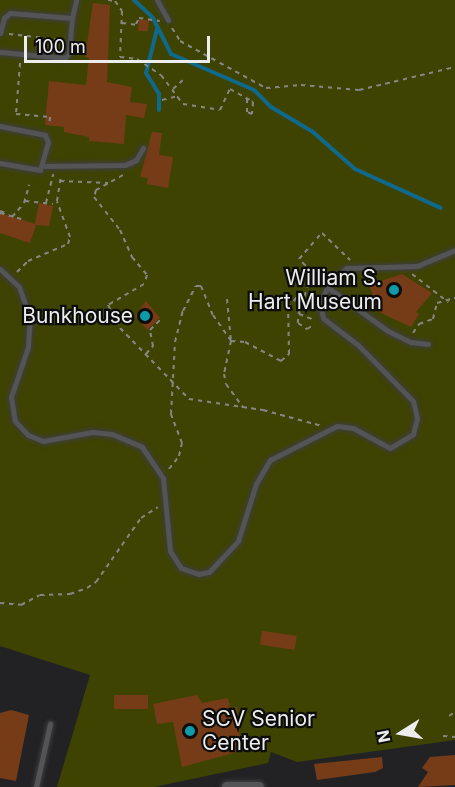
<!DOCTYPE html>
<html>
<head>
<meta charset="utf-8">
<style>
  body { margin:0 }
  #map { position:relative; width:455px; height:787px; overflow:hidden; background:#222225; font-family:Inter,sans-serif }
  div>[style] { position:absolute }
  [style*='--x'] { left:calc(var(--x)*1px); top:calc(var(--y)*1px); width:calc(var(--w)*1px); rotate:calc(var(--a)*1deg) }
  .green>* { inset:0; background:#3f4302 }
  .stream>* { height:4px; margin:-2px; padding:0 2px; transform-origin:2px; border-radius:2px; background:#0f698c }
  .building>* { inset:0; background:#763c18; transform-origin:0 0 }
  .path>* { height:2px; margin-top:-1px; transform-origin:0; background:repeating-linear-gradient(90deg,#868688 0 4.5px,transparent 0 9px) }
  .roads { filter:drop-shadow(0 0 2px #3e3e3f) drop-shadow(0 0 2px #3e3e3f) }
  .lane>* { height:5px; margin:-2.5px; padding:0 2.5px; transform-origin:2.5px; border-radius:2.5px; background:#545457 }
  .street>* { height:10px; margin:-5px; padding:0 5px; transform-origin:5px; border-radius:5px; background:#545457 }
  .dots>* { width:16px; height:16px; translate:-50% -50%; box-sizing:border-box; border:3px solid #0c0c0d; border-radius:50% }
  span { translate:-50% -50%; white-space:nowrap; text-align:center; line-height:1.15; -webkit-text-stroke:4.5px #0c0c0d; paint-order:stroke }
  .poi-label { font-size:21px; color:#ededee }
  .right { translate:-100% -50%; text-align:right }
  .left { translate:0 -50%; text-align:left }
  .north { position:absolute; left:371px; top:703px; width:60px; height:60px; -webkit-text-stroke:4px #0c0c0d; paint-order:stroke; rotate:259deg; font-size:16px; font-weight:700; line-height:24px; text-align:center; color:#ededee }
  .north::after { content:''; display:block; margin:auto; width:21px; height:27px; background:#ededee; clip-path:polygon(50% 0,100% 100%,50% 72%,0 100%) }
  .scale { position:absolute; left:24px; top:36px; width:186px; height:27px; box-sizing:border-box; border:3px solid #ededee; border-top:0; padding-left:8px; font-size:18px; line-height:21px; white-space:nowrap; color:#ededee; -webkit-text-stroke:4px #0c0c0d; paint-order:stroke }
</style>
</head>
<body>
<div id="map">
  <div class="green">
    <div style="clip-path:polygon(0 0,455px 0,455px 740px,297px 762px,271px 752px,268px 763px,154px 787px,57px 787px,90px 675px,0 646px)"></div>
  </div>
  <div class="stream">
    <div style="--x:134;--y:0;--w:26;--a:43"></div>
    <div style="--x:153;--y:18;--w:40;--a:63.4"></div>
    <div style="--x:171;--y:54;--w:90;--a:23.4"></div>
    <div style="--x:254;--y:90;--w:24;--a:45"></div>
    <div style="--x:271;--y:107;--w:49;--a:30.8"></div>
    <div style="--x:313;--y:132;--w:56;--a:41.4"></div>
    <div style="--x:355;--y:169;--w:94;--a:24.4"></div>
    <div style="--x:157;--y:29;--w:45;--a:104"></div>
    <div style="--x:146;--y:73;--w:25;--a:58"></div>
    <div style="--x:159;--y:94;--w:16;--a:90"></div>
  </div>
  <div class="building">
    <div style="clip-path:polygon(93px 3px,110px 5px,107px 82px,132px 87px,130px 102px,147px 104px,144px 118px,126px 115px,124px 144px,89px 141px,89px 137px,64px 132px,64px 127px,45px 125px,49px 81px,86px 85px,89px 58px,85px 57px)"></div>
    <div style="clip-path:polygon(139px 20px,149px 20px,148px 31px,138px 31px)"></div>
    <div style="clip-path:polygon(152px 132px,162px 133px,159px 155px,173px 157px,168px 188px,147px 184px,148px 178px,140px 177px)"></div>
    <div style="clip-path:polygon(39px 203px,53px 206px,49px 226px,36px 225px,30px 243px,0 233px,0 213px,35px 224px)"></div>
    <div style="clip-path:polygon(402px 274px,432px 293px,416px 312px,419px 314px,411px 327px,379px 312px,369px 285px)"></div>
    <div style="clip-path:polygon(146px 301px,160px 318px,147px 330px,135px 316px)"></div>
    <div style="left:262px;top:631px;width:35px;height:14px;rotate:8deg"></div>
    <div style="left:114px;top:695px;width:34px;height:14px"></div>
    <div style="clip-path:polygon(197px 695px,202px 703px,228px 698px,230px 708px,237px 707px,241px 751px,182px 767px,173px 722px,157px 724px,153px 704px)"></div>
    <div style="clip-path:polygon(11px 710px,29px 715px,16px 781px,0 778px,0 713px)"></div>
    <div style="clip-path:polygon(455px 755px,455px 785px,418px 787px,428px 772px,422px 768px,430px 757px)"></div>
    <div style="clip-path:polygon(382px 757px,383px 768px,375px 772px,317px 780px,314px 764px)"></div>
  </div>
  <div class="path">
    <div style="--x:108;--y:0;--w:7;--a:8"></div>
    <div style="--x:115;--y:1;--w:12;--a:55"></div>
    <div style="--x:122;--y:11;--w:46;--a:92.5"></div>
    <div style="--x:120;--y:57;--w:17;--a:7"></div>
    <div style="--x:137;--y:59;--w:29;--a:34"></div>
    <div style="--x:161;--y:75;--w:36;--a:53"></div>
    <div style="--x:183;--y:104;--w:37;--a:9"></div>
    <div style="--x:220;--y:110;--w:23;--a:-65"></div>
    <div style="--x:230;--y:89;--w:25;--a:29"></div>
    <div style="--x:252;--y:101;--w:1;--a:45"></div>
    <div style="--x:253;--y:102;--w:12;--a:95"></div>
    <div style="--x:252;--y:114;--w:5;--a:-158"></div>
    <div style="--x:247;--y:112;--w:13;--a:-90"></div>
    <div style="--x:122;--y:23;--w:16;--a:7"></div>
    <div style="--x:136;--y:24;--w:7;--a:-63"></div>
    <div style="--x:139;--y:18;--w:21;--a:8"></div>
    <div style="--x:172;--y:28;--w:15;--a:58"></div>
    <div style="--x:180;--y:41;--w:98;--a:28.7"></div>
    <div style="--x:266;--y:88;--w:35;--a:-5"></div>
    <div style="--x:301;--y:85;--w:58;--a:4.9"></div>
    <div style="--x:359;--y:90;--w:99;--a:-13.5"></div>
    <div style="--x:9;--y:34;--w:54;--a:6.3"></div>
    <div style="--x:77;--y:43;--w:6;--a:9"></div>
    <div style="--x:20;--y:63;--w:51;--a:94.5"></div>
    <div style="--x:16;--y:114;--w:34;--a:5"></div>
    <div style="--x:50;--y:117;--w:9;--a:96"></div>
    <div style="--x:173;--y:89;--w:13;--a:-42"></div>
    <div style="--x:162;--y:100;--w:16;--a:-14"></div>
    <div style="--x:123;--y:175;--w:31;--a:151"></div>
    <div style="--x:96;--y:190;--w:7;--a:106"></div>
    <div style="--x:94;--y:197;--w:42;--a:51.8"></div>
    <div style="--x:120;--y:230;--w:30;--a:66"></div>
    <div style="--x:132;--y:257;--w:23;--a:50"></div>
    <div style="--x:147;--y:275;--w:9;--a:108"></div>
    <div style="--x:144;--y:284;--w:42;--a:149.7"></div>
    <div style="--x:108;--y:305;--w:26;--a:62"></div>
    <div style="--x:120;--y:328;--w:99;--a:45.8"></div>
    <div style="--x:189;--y:399;--w:75;--a:8.5"></div>
    <div style="--x:263;--y:410;--w:61;--a:15.2"></div>
    <div style="--x:60;--y:181;--w:48;--a:2.4"></div>
    <div style="--x:25;--y:201;--w:28;--a:6"></div>
    <div style="--x:46;--y:203;--w:30;--a:-76"></div>
    <div style="--x:0;--y:211;--w:9;--a:21"></div>
    <div style="--x:0;--y:213;--w:22;--a:16"></div>
    <div style="--x:12;--y:217;--w:18;--a:-49"></div>
    <div style="--x:24;--y:203;--w:19;--a:-74"></div>
    <div style="--x:17;--y:272;--w:16;--a:-45"></div>
    <div style="--x:28;--y:261;--w:43;--a:-23"></div>
    <div style="--x:68;--y:244;--w:7;--a:-74"></div>
    <div style="--x:70;--y:237;--w:38;--a:-110"></div>
    <div style="--x:57;--y:201;--w:26;--a:-81"></div>
    <div style="--x:412;--y:274;--w:46;--a:37.9"></div>
    <div style="--x:227;--y:299;--w:42;--a:84.6"></div>
    <div style="--x:231;--y:341;--w:34;--a:102"></div>
    <div style="--x:224;--y:374;--w:10;--a:79"></div>
    <div style="--x:226;--y:384;--w:29;--a:54"></div>
    <div style="--x:299;--y:314;--w:44;--a:-72.8"></div>
    <div style="--x:312;--y:272;--w:18;--a:-135"></div>
    <div style="--x:299;--y:259;--w:35;--a:-49"></div>
    <div style="--x:322;--y:233;--w:39;--a:44"></div>
    <div style="--x:299;--y:314;--w:17;--a:21"></div>
    <div style="--x:413;--y:333;--w:11;--a:-56"></div>
    <div style="--x:419;--y:324;--w:15;--a:-20"></div>
    <div style="--x:433;--y:319;--w:16;--a:-76"></div>
    <div style="--x:437;--y:303;--w:19;--a:-16"></div>
    <div style="--x:146;--y:354;--w:11;--a:-49"></div>
    <div style="--x:153;--y:346;--w:16;--a:-101"></div>
    <div style="--x:150;--y:330;--w:14;--a:-45"></div>
    <div style="--x:169;--y:469;--w:16;--a:-52"></div>
    <div style="--x:179;--y:456;--w:13;--a:-77"></div>
    <div style="--x:182;--y:443;--w:31;--a:-111"></div>
    <div style="--x:171;--y:414;--w:72;--a:-86.8"></div>
    <div style="--x:175;--y:342;--w:32;--a:-76"></div>
    <div style="--x:183;--y:311;--w:28;--a:-63"></div>
    <div style="--x:196;--y:286;--w:5;--a:0"></div>
    <div style="--x:201;--y:286;--w:31;--a:68"></div>
    <div style="--x:213;--y:315;--w:32;--a:55"></div>
    <div style="--x:231;--y:341;--w:14;--a:4"></div>
    <div style="--x:245;--y:342;--w:41;--a:27.8"></div>
    <div style="--x:281;--y:361;--w:11;--a:-41"></div>
    <div style="--x:289;--y:354;--w:46;--a:-91.2"></div>
    <div style="--x:288;--y:308;--w:21;--a:-51"></div>
    <div style="--x:301;--y:292;--w:31;--a:96"></div>
    <div style="--x:298;--y:323;--w:11;--a:34"></div>
    <div style="--x:307;--y:329;--w:9;--a:-32"></div>
    <div style="--x:0;--y:603;--w:21;--a:5"></div>
    <div style="--x:21;--y:605;--w:21;--a:-28"></div>
    <div style="--x:40;--y:595;--w:30;--a:-2"></div>
    <div style="--x:70;--y:594;--w:18;--a:-19"></div>
    <div style="--x:87;--y:588;--w:11;--a:-34"></div>
    <div style="--x:96;--y:582;--w:78;--a:-54.9"></div>
    <div style="--x:141;--y:518;--w:20;--a:-33"></div>
    <div style="--x:449;--y:716;--w:7;--a:-34"></div>
    <div style="--x:443;--y:736;--w:12;--a:5"></div>
  </div>
  <div class="roads">
    <div class="lane">
      <div style="--x:157;--y:0;--w:23;--a:61"></div>
      <div style="--x:72;--y:18;--w:18;--a:-77"></div>
      <div style="--x:0;--y:33;--w:16;--a:-75"></div>
      <div style="--x:4;--y:18;--w:8;--a:-40"></div>
      <div style="--x:10;--y:13;--w:62;--a:4.6"></div>
      <div style="--x:72;--y:18;--w:35;--a:95"></div>
      <div style="--x:69;--y:53;--w:6;--a:129"></div>
      <div style="--x:65;--y:58;--w:65;--a:-174.7"></div>
      <div style="--x:0;--y:126;--w:46;--a:11.3"></div>
      <div style="--x:45;--y:135;--w:8;--a:67"></div>
      <div style="--x:48;--y:142;--w:29;--a:106"></div>
      <div style="--x:40;--y:170;--w:41;--a:-170.1"></div>
      <div style="--x:44;--y:166;--w:81;--a:-0.7"></div>
      <div style="--x:125;--y:165;--w:12;--a:-24"></div>
      <div style="--x:136;--y:160;--w:14;--a:-60"></div>
      <div style="--x:0;--y:269;--w:26;--a:43"></div>
      <div style="--x:19;--y:287;--w:32;--a:70"></div>
      <div style="--x:30;--y:317;--w:30;--a:94"></div>
      <div style="--x:28;--y:347;--w:53;--a:108.8"></div>
      <div style="--x:11;--y:397;--w:24;--a:81"></div>
      <div style="--x:15;--y:421;--w:19;--a:47"></div>
      <div style="--x:28;--y:435;--w:16;--a:22"></div>
      <div style="--x:43;--y:441;--w:50;--a:-10.4"></div>
      <div style="--x:92;--y:432;--w:20;--a:6"></div>
      <div style="--x:112;--y:434;--w:33;--a:23"></div>
      <div style="--x:142;--y:447;--w:37;--a:56"></div>
      <div style="--x:163;--y:478;--w:73;--a:84.5"></div>
      <div style="--x:170;--y:551;--w:20;--a:57"></div>
      <div style="--x:181;--y:568;--w:18;--a:19"></div>
      <div style="--x:198;--y:574;--w:11;--a:-10"></div>
      <div style="--x:209;--y:572;--w:42;--a:-46.9"></div>
      <div style="--x:238;--y:541;--w:60;--a:-72.5"></div>
      <div style="--x:256;--y:484;--w:28;--a:-60"></div>
      <div style="--x:270;--y:460;--w:75;--a:-26.9"></div>
      <div style="--x:337;--y:426;--w:16;--a:7"></div>
      <div style="--x:353;--y:428;--w:42;--a:28.4"></div>
      <div style="--x:390;--y:448;--w:27;--a:-31"></div>
      <div style="--x:413;--y:434;--w:16;--a:-76"></div>
      <div style="--x:417;--y:418;--w:17;--a:-103"></div>
      <div style="--x:413;--y:401;--w:78;--a:-134.5"></div>
      <div style="--x:358;--y:345;--w:44;--a:-142.4"></div>
      <div style="--x:323;--y:318;--w:16;--a:-101"></div>
      <div style="--x:320;--y:302;--w:20;--a:-63"></div>
      <div style="--x:329;--y:284;--w:23;--a:-43"></div>
      <div style="--x:346;--y:268;--w:71;--a:-1.6"></div>
      <div style="--x:417;--y:266;--w:41;--a:-22.8"></div>
      <div style="--x:327;--y:287;--w:75;--a:35.8"></div>
      <div style="--x:388;--y:331;--w:25;--a:26"></div>
      <div style="--x:411;--y:342;--w:17;--a:7"></div>
      <div style="--x:36;--y:787;--w:65;--a:-77.5"></div>
    </div>
    <div class="street">
      <div style="--x:227;--y:787;--w:32;--a:0"></div>
    </div>
  </div>
  <div class="dots">
    <div style="left:394px;top:290px;background:#0f9aa8"></div>
    <div style="left:145px;top:316px;background:#0f9aa8"></div>
    <div style="left:190px;top:731px;background:#0f9aa8"></div>
  </div>
  <div class="poi-label">
    <span class="right" style="left:382px;top:290px">William S.<br>Hart Museum</span>
    <span class="right" style="left:133px;top:316px">Bunkhouse</span>
    <span class="left" style="left:202px;top:731px">SCV Senior<br>Center</span>
  </div>
  <div class="north">N</div>
  <div class="scale">100 m</div>
</div>
</body>
</html>
